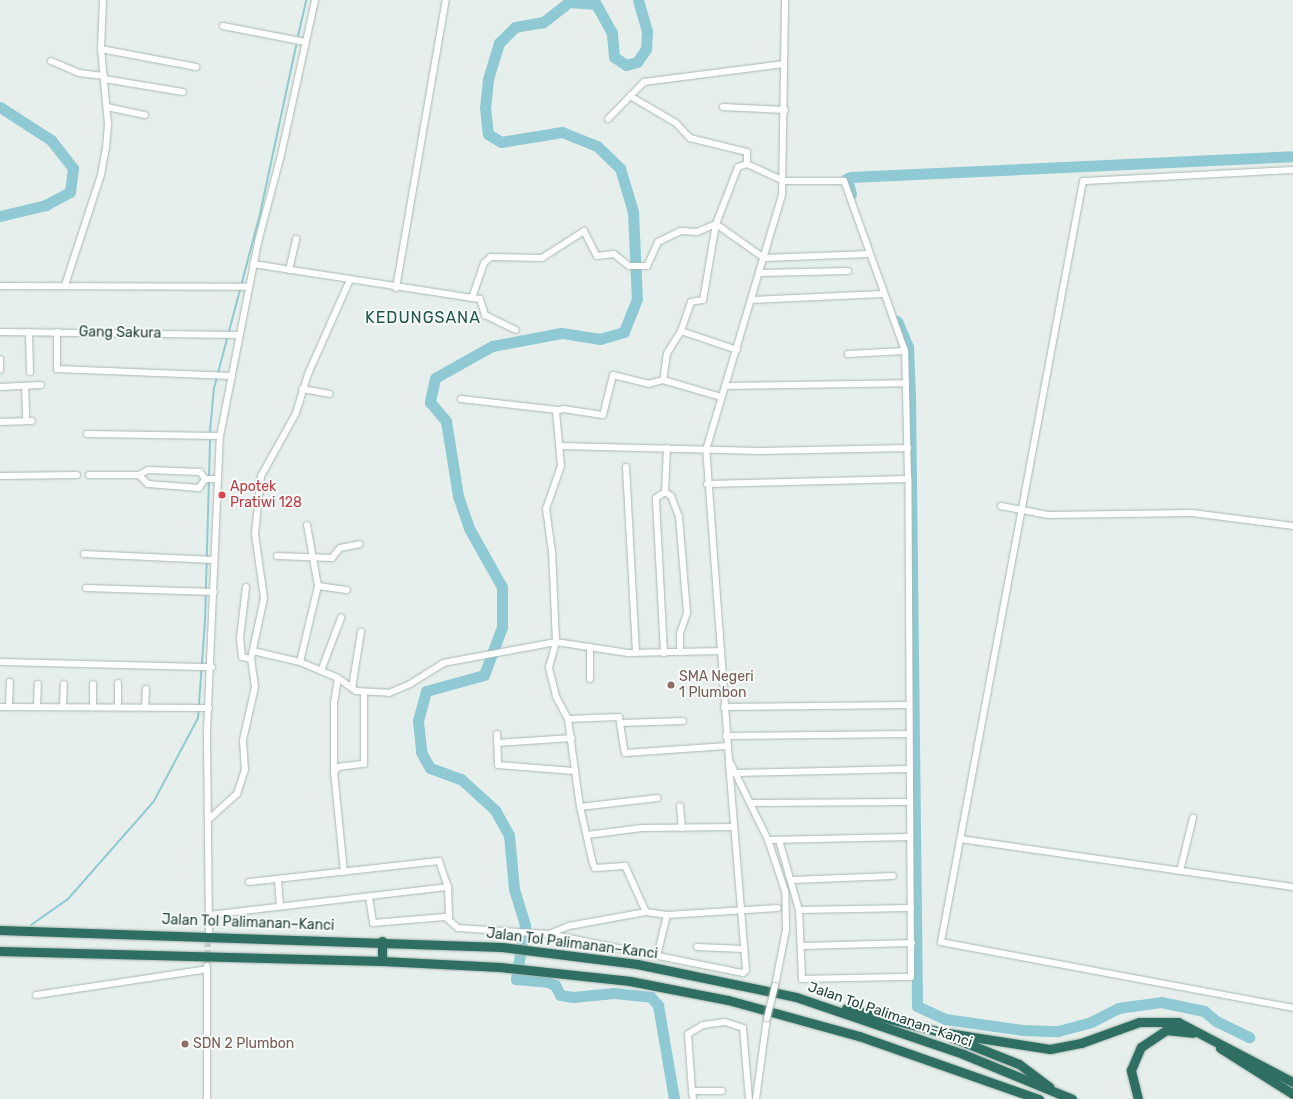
<!DOCTYPE html>
<html>
<head>
<meta charset="utf-8">
<style>
  body { margin:0 }
  #map { position:relative; width:1293px; height:1099px; overflow:hidden; background:#e6efeb; font-family:Rubik,sans-serif }
  div>[style] { position:absolute }
  [style*='--x'] { left:calc(var(--x)*1px); top:calc(var(--y)*1px); width:calc(var(--w)*1px); rotate:calc(var(--a)*1deg) }
  .stream>* { height:2px; margin:-1px; padding:0 1px; transform-origin:1px; border-radius:1px; background:#8ec9d4 }
  .river>* { height:11px; margin:-5.5px; padding:0 5.5px; transform-origin:5.5px; border-radius:5.5px; background:#8ec9d4 }
  .minor-tunnel>* { height:6px; margin-top:-3px; transform-origin:0; background:repeating-linear-gradient(90deg,#bfccc8 0 6px,transparent 0 9px) }
  .roads { filter:drop-shadow(0 0 1px #a8b8b2) drop-shadow(0 0 1px #a8b8b2) }
  .minor>* { height:6px; margin:-3px; padding:0 3px; transform-origin:3px; border-radius:3px; background:#fff }
  .highway>* { height:9px; margin:-4.5px; padding:0 4.5px; transform-origin:4.5px; border-radius:4.5px; background:#2f6f62 }
  .bridges { filter:drop-shadow(0 0 1px #a8b8b2) drop-shadow(0 0 1px #a8b8b2) }
  .minor-bridge>* { height:6px; margin:-3px; padding:0 3px; transform-origin:3px; border-radius:3px; background:#fff }
  .dots>* { width:11px; height:11px; translate:-50% -50%; box-sizing:border-box; border:2px solid #f7fbf9; border-radius:50% }
  span { translate:-50% -50%; white-space:nowrap; text-align:center; line-height:1.15; -webkit-text-stroke:4px #f7fbf9; paint-order:stroke }
  .street-label { font-size:14px; color:#24423a }
  .health-label { font-size:14px; color:#be3a42 }
  .left { translate:0 -50%; text-align:left }
  .education-label { font-size:14px; color:#785e54 }
  .quarter-label { font-size:16px; color:#1f5548; letter-spacing:1px }
</style>
</head>
<body>
<div id="map">
  <div class="stream">
    <div style="--x:298;--y:36;--w:37;--a:-77"></div>
    <div style="--x:210;--y:431;--w:43;--a:-84.7"></div>
    <div style="--x:214;--y:388;--w:180;--a:-75.2"></div>
    <div style="--x:260;--y:214;--w:172;--a:-77.9"></div>
    <div style="--x:31;--y:925;--w:45;--a:-35.1"></div>
    <div style="--x:68;--y:899;--w:130;--a:-48.7"></div>
    <div style="--x:154;--y:801;--w:94;--a:-62.1"></div>
    <div style="--x:198;--y:718;--w:97;--a:-85.9"></div>
    <div style="--x:205;--y:621;--w:180;--a:-88.4"></div>
  </div>
  <div class="river">
    <div style="--x:638;--y:0;--w:32;--a:74"></div>
    <div style="--x:647;--y:31;--w:18;--a:93"></div>
    <div style="--x:646;--y:49;--w:16;--a:125"></div>
    <div style="--x:637;--y:62;--w:11;--a:165"></div>
    <div style="--x:626;--y:65;--w:14;--a:-146"></div>
    <div style="--x:614;--y:57;--w:24;--a:-95"></div>
    <div style="--x:612;--y:33;--w:33;--a:-119"></div>
    <div style="--x:596;--y:4;--w:27;--a:-176"></div>
    <div style="--x:569;--y:2;--w:33;--a:142"></div>
    <div style="--x:543;--y:22;--w:28;--a:170"></div>
    <div style="--x:515;--y:27;--w:23;--a:135"></div>
    <div style="--x:499;--y:43;--w:39;--a:107"></div>
    <div style="--x:488;--y:80;--w:27;--a:96"></div>
    <div style="--x:485;--y:107;--w:27;--a:84"></div>
    <div style="--x:488;--y:134;--w:15;--a:32"></div>
    <div style="--x:501;--y:142;--w:62;--a:-9.3"></div>
    <div style="--x:562;--y:132;--w:38;--a:22"></div>
    <div style="--x:597;--y:146;--w:32;--a:44"></div>
    <div style="--x:620;--y:168;--w:46;--a:73.5"></div>
    <div style="--x:633;--y:212;--w:87;--a:87.4"></div>
    <div style="--x:637;--y:299;--w:35;--a:112"></div>
    <div style="--x:624;--y:332;--w:25;--a:164"></div>
    <div style="--x:600;--y:339;--w:39;--a:-171"></div>
    <div style="--x:561;--y:333;--w:70;--a:169.3"></div>
    <div style="--x:492;--y:346;--w:65;--a:150.7"></div>
    <div style="--x:435;--y:378;--w:25;--a:102"></div>
    <div style="--x:430;--y:402;--w:25;--a:50"></div>
    <div style="--x:446;--y:421;--w:76;--a:80.9"></div>
    <div style="--x:458;--y:496;--w:36;--a:71"></div>
    <div style="--x:470;--y:530;--w:65;--a:60.7"></div>
    <div style="--x:502;--y:587;--w:40;--a:90"></div>
    <div style="--x:502;--y:627;--w:51;--a:110.6"></div>
    <div style="--x:484;--y:675;--w:60;--a:164.6"></div>
    <div style="--x:426;--y:691;--w:31;--a:105"></div>
    <div style="--x:418;--y:721;--w:31;--a:84"></div>
    <div style="--x:421;--y:752;--w:18;--a:61"></div>
    <div style="--x:430;--y:768;--w:33;--a:20"></div>
    <div style="--x:461;--y:779;--w:46;--a:42.4"></div>
    <div style="--x:495;--y:810;--w:29;--a:61"></div>
    <div style="--x:509;--y:835;--w:54;--a:84.7"></div>
    <div style="--x:514;--y:889;--w:38;--a:73"></div>
    <div style="--x:525;--y:925;--w:55;--a:99.5"></div>
    <div style="--x:516;--y:979;--w:32;--a:5"></div>
    <div style="--x:548;--y:982;--w:8;--a:23"></div>
    <div style="--x:555;--y:985;--w:11;--a:63"></div>
    <div style="--x:560;--y:995;--w:13;--a:9"></div>
    <div style="--x:573;--y:997;--w:41;--a:-5.6"></div>
    <div style="--x:614;--y:993;--w:37;--a:6"></div>
    <div style="--x:651;--y:997;--w:11;--a:49"></div>
    <div style="--x:658;--y:1005;--w:95;--a:80.3"></div>
    <div style="--x:0;--y:107;--w:61;--a:32.9"></div>
    <div style="--x:51;--y:140;--w:36;--a:52"></div>
    <div style="--x:73;--y:168;--w:24;--a:97"></div>
    <div style="--x:70;--y:192;--w:27;--a:152"></div>
    <div style="--x:46;--y:205;--w:47;--a:166.6"></div>
    <div style="--x:851;--y:194;--w:16;--a:-105"></div>
    <div style="--x:847;--y:179;--w:4;--a:-27"></div>
    <div style="--x:851;--y:177;--w:442;--a:-2.7"></div>
    <div style="--x:897;--y:321;--w:28;--a:67"></div>
    <div style="--x:908;--y:347;--w:47;--a:87.6"></div>
    <div style="--x:910;--y:394;--w:612;--a:89.34"></div>
    <div style="--x:917;--y:1006;--w:31;--a:25"></div>
    <div style="--x:945;--y:1019;--w:78;--a:8.1"></div>
    <div style="--x:1022;--y:1030;--w:36;--a:2"></div>
    <div style="--x:1058;--y:1031;--w:34;--a:-15"></div>
    <div style="--x:1091;--y:1022;--w:30;--a:-27"></div>
    <div style="--x:1118;--y:1008;--w:43;--a:-7.9"></div>
    <div style="--x:1161;--y:1002;--w:44;--a:11.8"></div>
    <div style="--x:1204;--y:1011;--w:16;--a:40"></div>
    <div style="--x:1216;--y:1021;--w:37;--a:26"></div>
  </div>
  <div class="minor-tunnel">
    <div style="--x:207;--y:965;--w:30;--a:-88"></div>
  </div>
  <div class="roads">
    <div class="minor">
      <div style="--x:223;--y:26;--w:84;--a:11"></div>
      <div style="--x:101;--y:49;--w:97;--a:10.7"></div>
      <div style="--x:51;--y:61;--w:30;--a:23"></div>
      <div style="--x:79;--y:73;--w:25;--a:7"></div>
      <div style="--x:104;--y:79;--w:80;--a:9.3"></div>
      <div style="--x:630;--y:96;--w:53;--a:30.4"></div>
      <div style="--x:676;--y:123;--w:21;--a:47"></div>
      <div style="--x:690;--y:138;--w:59;--a:13.8"></div>
      <div style="--x:747;--y:152;--w:12;--a:90"></div>
      <div style="--x:107;--y:107;--w:39;--a:12"></div>
      <div style="--x:723;--y:107;--w:62;--a:2.8"></div>
      <div style="--x:608;--y:119;--w:52;--a:-45.8"></div>
      <div style="--x:644;--y:82;--w:141;--a:-7.3"></div>
      <div style="--x:1293;--y:170;--w:210;--a:177"></div>
      <div style="--x:1083;--y:181;--w:774;--a:100.57"></div>
      <div style="--x:941;--y:942;--w:358;--a:10.6"></div>
      <div style="--x:253;--y:264;--w:222;--a:8.8"></div>
      <div style="--x:472;--y:298;--w:37;--a:-71"></div>
      <div style="--x:484;--y:263;--w:9;--a:-41"></div>
      <div style="--x:491;--y:257;--w:51;--a:1.1"></div>
      <div style="--x:542;--y:258;--w:50;--a:-32.7"></div>
      <div style="--x:584;--y:231;--w:28;--a:63"></div>
      <div style="--x:597;--y:256;--w:17;--a:-7"></div>
      <div style="--x:614;--y:254;--w:19;--a:39"></div>
      <div style="--x:629;--y:266;--w:18;--a:0"></div>
      <div style="--x:647;--y:266;--w:26;--a:-65"></div>
      <div style="--x:658;--y:242;--w:25;--a:-26"></div>
      <div style="--x:681;--y:231;--w:16;--a:4"></div>
      <div style="--x:697;--y:232;--w:21;--a:-23"></div>
      <div style="--x:716;--y:224;--w:77;--a:99.7"></div>
      <div style="--x:703;--y:300;--w:12;--a:171"></div>
      <div style="--x:691;--y:302;--w:31;--a:109"></div>
      <div style="--x:681;--y:331;--w:26;--a:122"></div>
      <div style="--x:667;--y:353;--w:27;--a:98"></div>
      <div style="--x:289;--y:270;--w:32;--a:-77"></div>
      <div style="--x:760;--y:273;--w:88;--a:-1.3"></div>
      <div style="--x:65;--y:285;--w:116;--a:-71.9"></div>
      <div style="--x:101;--y:175;--w:27;--a:-80"></div>
      <div style="--x:106;--y:148;--w:24;--a:-85"></div>
      <div style="--x:108;--y:124;--w:75;--a:-95.3"></div>
      <div style="--x:101;--y:49;--w:49;--a:-87.7"></div>
      <div style="--x:0;--y:286;--w:249;--a:0.2"></div>
      <div style="--x:396;--y:288;--w:292;--a:-80.2"></div>
      <div style="--x:472;--y:298;--w:8;--a:7"></div>
      <div style="--x:480;--y:299;--w:17;--a:73"></div>
      <div style="--x:485;--y:315;--w:34;--a:26"></div>
      <div style="--x:751;--y:300;--w:132;--a:-2.6"></div>
      <div style="--x:681;--y:331;--w:59;--a:18.7"></div>
      <div style="--x:0;--y:332;--w:239;--a:0.7"></div>
      <div style="--x:29;--y:332;--w:40;--a:88.6"></div>
      <div style="--x:57;--y:332;--w:37;--a:90"></div>
      <div style="--x:57;--y:369;--w:175;--a:2.3"></div>
      <div style="--x:848;--y:354;--w:57;--a:-3"></div>
      <div style="--x:0;--y:359;--w:11;--a:90"></div>
      <div style="--x:25;--y:386;--w:35;--a:88"></div>
      <div style="--x:725;--y:386;--w:181;--a:-0.9"></div>
      <div style="--x:0;--y:387;--w:41;--a:-2.8"></div>
      <div style="--x:302;--y:389;--w:28;--a:10"></div>
      <div style="--x:461;--y:399;--w:97;--a:6.5"></div>
      <div style="--x:0;--y:422;--w:32;--a:-2"></div>
      <div style="--x:87;--y:434;--w:133;--a:0.9"></div>
      <div style="--x:560;--y:446;--w:200;--a:1.4"></div>
      <div style="--x:760;--y:451;--w:148;--a:-1.2"></div>
      <div style="--x:626;--y:467;--w:186;--a:86.9"></div>
      <div style="--x:89;--y:475;--w:50;--a:0"></div>
      <div style="--x:139;--y:475;--w:13;--a:45"></div>
      <div style="--x:148;--y:484;--w:51;--a:4.5"></div>
      <div style="--x:199;--y:488;--w:11;--a:-56"></div>
      <div style="--x:139;--y:475;--w:10;--a:-29"></div>
      <div style="--x:148;--y:470;--w:52;--a:2.2"></div>
      <div style="--x:200;--y:472;--w:9;--a:54"></div>
      <div style="--x:205;--y:479;--w:13;--a:0"></div>
      <div style="--x:0;--y:476;--w:77;--a:-0.7"></div>
      <div style="--x:707;--y:484;--w:201;--a:-1.4"></div>
      <div style="--x:908;--y:479;--w:128;--a:-91.3"></div>
      <div style="--x:905;--y:351;--w:181;--a:-109.7"></div>
      <div style="--x:844;--y:181;--w:60;--a:180"></div>
      <div style="--x:784;--y:181;--w:41;--a:-155.3"></div>
      <div style="--x:747;--y:164;--w:9;--a:162"></div>
      <div style="--x:738;--y:167;--w:61;--a:111.1"></div>
      <div style="--x:716;--y:224;--w:59;--a:35.3"></div>
      <div style="--x:764;--y:258;--w:105;--a:-2.2"></div>
      <div style="--x:665;--y:492;--w:44;--a:-87.4"></div>
      <div style="--x:1001;--y:506;--w:48;--a:10.8"></div>
      <div style="--x:1048;--y:515;--w:144;--a:-0.8"></div>
      <div style="--x:1192;--y:513;--w:102;--a:7.3"></div>
      <div style="--x:84;--y:554;--w:130;--a:2.6"></div>
      <div style="--x:277;--y:556;--w:55;--a:2.1"></div>
      <div style="--x:332;--y:558;--w:13;--a:-51"></div>
      <div style="--x:340;--y:548;--w:20;--a:-11"></div>
      <div style="--x:318;--y:586;--w:29;--a:8"></div>
      <div style="--x:246;--y:587;--w:51;--a:96.7"></div>
      <div style="--x:240;--y:638;--w:19;--a:84"></div>
      <div style="--x:242;--y:657;--w:9;--a:13"></div>
      <div style="--x:86;--y:588;--w:128;--a:1.8"></div>
      <div style="--x:253;--y:651;--w:48;--a:13.2"></div>
      <div style="--x:300;--y:662;--w:41;--a:22.8"></div>
      <div style="--x:338;--y:678;--w:22;--a:36"></div>
      <div style="--x:356;--y:691;--w:33;--a:3"></div>
      <div style="--x:389;--y:693;--w:23;--a:-23"></div>
      <div style="--x:410;--y:684;--w:39;--a:-32"></div>
      <div style="--x:443;--y:663;--w:115;--a:-10.5"></div>
      <div style="--x:556;--y:642;--w:90;--a:-92.5"></div>
      <div style="--x:552;--y:552;--w:43;--a:-97.9"></div>
      <div style="--x:546;--y:509;--w:46;--a:-70.8"></div>
      <div style="--x:561;--y:466;--w:55;--a:-95.2"></div>
      <div style="--x:556;--y:411;--w:7;--a:-16"></div>
      <div style="--x:563;--y:409;--w:40;--a:8.5"></div>
      <div style="--x:603;--y:415;--w:41;--a:-76"></div>
      <div style="--x:613;--y:375;--w:36;--a:14"></div>
      <div style="--x:648;--y:384;--w:16;--a:-15"></div>
      <div style="--x:663;--y:380;--w:60;--a:16.3"></div>
      <div style="--x:664;--y:653;--w:155;--a:-93"></div>
      <div style="--x:656;--y:498;--w:11;--a:-34"></div>
      <div style="--x:665;--y:492;--w:7;--a:34"></div>
      <div style="--x:671;--y:496;--w:22;--a:69"></div>
      <div style="--x:679;--y:517;--w:96;--a:85.2"></div>
      <div style="--x:687;--y:613;--w:21;--a:109"></div>
      <div style="--x:680;--y:633;--w:19;--a:90"></div>
      <div style="--x:2;--y:662;--w:210;--a:1.4"></div>
      <div style="--x:300;--y:662;--w:78;--a:-76.7"></div>
      <div style="--x:318;--y:586;--w:62;--a:-100.2"></div>
      <div style="--x:321;--y:671;--w:57;--a:-69.3"></div>
      <div style="--x:590;--y:679;--w:32;--a:-90"></div>
      <div style="--x:93;--y:684;--w:23;--a:90"></div>
      <div style="--x:352;--y:688;--w:57;--a:-80.9"></div>
      <div style="--x:0;--y:707;--w:209;--a:0.3"></div>
      <div style="--x:9;--y:707;--w:25;--a:-88"></div>
      <div style="--x:37;--y:707;--w:23;--a:-88"></div>
      <div style="--x:63;--y:707;--w:23;--a:-88"></div>
      <div style="--x:118;--y:707;--w:24;--a:-90"></div>
      <div style="--x:145;--y:707;--w:18;--a:-87"></div>
      <div style="--x:724;--y:707;--w:184;--a:-0.6"></div>
      <div style="--x:568;--y:719;--w:51;--a:-2.2"></div>
      <div style="--x:619;--y:717;--w:36;--a:81"></div>
      <div style="--x:625;--y:753;--w:102;--a:-3.9"></div>
      <div style="--x:621;--y:723;--w:62;--a:-1.8"></div>
      <div style="--x:497;--y:734;--w:31;--a:88"></div>
      <div style="--x:498;--y:765;--w:76;--a:4.5"></div>
      <div style="--x:726;--y:736;--w:183;--a:-0.6"></div>
      <div style="--x:497;--y:743;--w:75;--a:-3.8"></div>
      <div style="--x:334;--y:770;--w:67;--a:-90"></div>
      <div style="--x:334;--y:703;--w:25;--a:-81"></div>
      <div style="--x:736;--y:773;--w:172;--a:-1.3"></div>
      <div style="--x:752;--y:803;--w:156;--a:-0.4"></div>
      <div style="--x:680;--y:806;--w:22;--a:85"></div>
      <div style="--x:580;--y:807;--w:78;--a:-6.7"></div>
      <div style="--x:209;--y:819;--w:38;--a:-42"></div>
      <div style="--x:237;--y:794;--w:25;--a:-72"></div>
      <div style="--x:245;--y:770;--w:30;--a:-94"></div>
      <div style="--x:243;--y:740;--w:54;--a:-77.2"></div>
      <div style="--x:255;--y:687;--w:28;--a:-98"></div>
      <div style="--x:251;--y:659;--w:62;--a:-78"></div>
      <div style="--x:264;--y:598;--w:65;--a:-98"></div>
      <div style="--x:255;--y:534;--w:58;--a:-84.1"></div>
      <div style="--x:261;--y:476;--w:72;--a:-60.9"></div>
      <div style="--x:296;--y:413;--w:41;--a:-72.9"></div>
      <div style="--x:308;--y:374;--w:101;--a:-66"></div>
      <div style="--x:587;--y:835;--w:55;--a:-7.3"></div>
      <div style="--x:642;--y:828;--w:92;--a:-0.6"></div>
      <div style="--x:960;--y:839;--w:336;--a:8.2"></div>
      <div style="--x:768;--y:840;--w:141;--a:-1.2"></div>
      <div style="--x:779;--y:840;--w:73;--a:74.1"></div>
      <div style="--x:799;--y:910;--w:69;--a:87.5"></div>
      <div style="--x:802;--y:979;--w:109;--a:-1.1"></div>
      <div style="--x:911;--y:977;--w:498;--a:-90.3"></div>
      <div style="--x:1180;--y:871;--w:55;--a:-76.2"></div>
      <div style="--x:344;--y:872;--w:100;--a:-95.7"></div>
      <div style="--x:334;--y:772;--w:6;--a:-51"></div>
      <div style="--x:338;--y:767;--w:26;--a:-7"></div>
      <div style="--x:364;--y:764;--w:71;--a:-90"></div>
      <div style="--x:278;--y:879;--w:27;--a:86"></div>
      <div style="--x:792;--y:880;--w:101;--a:-2.3"></div>
      <div style="--x:249;--y:882;--w:191;--a:-6.3"></div>
      <div style="--x:439;--y:861;--w:28;--a:71"></div>
      <div style="--x:369;--y:897;--w:26;--a:81"></div>
      <div style="--x:373;--y:923;--w:72;--a:-4.8"></div>
      <div style="--x:445;--y:917;--w:17;--a:40"></div>
      <div style="--x:458;--y:928;--w:91;--a:3.8"></div>
      <div style="--x:549;--y:934;--w:198;--a:11.4"></div>
      <div style="--x:743;--y:973;--w:4;--a:-45"></div>
      <div style="--x:746;--y:970;--w:209;--a:-94.7"></div>
      <div style="--x:799;--y:910;--w:112;--a:-1"></div>
      <div style="--x:646;--y:912;--w:51;--a:-114.5"></div>
      <div style="--x:625;--y:866;--w:30;--a:176"></div>
      <div style="--x:595;--y:868;--w:4;--a:-117"></div>
      <div style="--x:593;--y:864;--w:58;--a:-102.8"></div>
      <div style="--x:580;--y:807;--w:89;--a:-97.8"></div>
      <div style="--x:568;--y:719;--w:26;--a:-118"></div>
      <div style="--x:556;--y:696;--w:30;--a:-104"></div>
      <div style="--x:549;--y:667;--w:26;--a:-74"></div>
      <div style="--x:556;--y:642;--w:73;--a:8.7"></div>
      <div style="--x:628;--y:653;--w:93;--a:-1.2"></div>
      <div style="--x:209;--y:915;--w:241;--a:-6.7"></div>
      <div style="--x:448;--y:887;--w:31;--a:88"></div>
      <div style="--x:209;--y:931;--w:201;--a:-90.6"></div>
      <div style="--x:207;--y:730;--w:294;--a:-87.5"></div>
      <div style="--x:220;--y:436;--w:198;--a:-78.9"></div>
      <div style="--x:258;--y:242;--w:90;--a:-75.2"></div>
      <div style="--x:281;--y:155;--w:159;--a:-77.6"></div>
      <div style="--x:549;--y:934;--w:22;--a:-22"></div>
      <div style="--x:569;--y:926;--w:78;--a:-10.3"></div>
      <div style="--x:646;--y:912;--w:21;--a:8"></div>
      <div style="--x:667;--y:915;--w:111;--a:-3.6"></div>
      <div style="--x:802;--y:946;--w:110;--a:-1.6"></div>
      <div style="--x:697;--y:947;--w:47;--a:2.4"></div>
      <div style="--x:657;--y:956;--w:42;--a:-76.3"></div>
      <div style="--x:207;--y:966;--w:133;--a:90"></div>
      <div style="--x:775;--y:986;--w:57;--a:-78.9"></div>
      <div style="--x:786;--y:930;--w:39;--a:-91"></div>
      <div style="--x:785;--y:891;--w:54;--a:-108.4"></div>
      <div style="--x:768;--y:840;--w:89;--a:-116"></div>
      <div style="--x:729;--y:760;--w:311;--a:-94.2"></div>
      <div style="--x:706;--y:450;--w:266;--a:-73.4"></div>
      <div style="--x:782;--y:195;--w:195;--a:-89.1"></div>
      <div style="--x:36;--y:995;--w:173;--a:-8.6"></div>
      <div style="--x:692;--y:1091;--w:57;--a:-94"></div>
      <div style="--x:688;--y:1034;--w:17;--a:-31"></div>
      <div style="--x:703;--y:1025;--w:22;--a:-8"></div>
      <div style="--x:725;--y:1022;--w:19;--a:18"></div>
      <div style="--x:743;--y:1028;--w:71;--a:85.2"></div>
      <div style="--x:693;--y:1099;--w:8;--a:-97"></div>
      <div style="--x:692;--y:1091;--w:30;--a:0"></div>
      <div style="--x:756;--y:1099;--w:82;--a:-82.3"></div>
    </div>
    <div class="highway">
      <div style="--x:0;--y:930;--w:502;--a:1.94"></div>
      <div style="--x:502;--y:947;--w:136;--a:7.2"></div>
      <div style="--x:637;--y:964;--w:162;--a:11.7"></div>
      <div style="--x:796;--y:997;--w:176;--a:18.8"></div>
      <div style="--x:963;--y:1054;--w:118;--a:22.4"></div>
      <div style="--x:0;--y:951;--w:382;--a:1.5"></div>
      <div style="--x:382;--y:961;--w:118;--a:2.9"></div>
      <div style="--x:500;--y:967;--w:131;--a:6.1"></div>
      <div style="--x:630;--y:981;--w:100;--a:11"></div>
      <div style="--x:728;--y:1000;--w:136;--a:15.4"></div>
      <div style="--x:859;--y:1036;--w:191;--a:19.3"></div>
      <div style="--x:382;--y:961;--w:20;--a:-90"></div>
      <div style="--x:846;--y:1008;--w:98;--a:14.2"></div>
      <div style="--x:941;--y:1032;--w:110;--a:8.9"></div>
      <div style="--x:1050;--y:1049;--w:32;--a:-11"></div>
      <div style="--x:1081;--y:1043;--w:62;--a:-19.9"></div>
      <div style="--x:1139;--y:1022;--w:39;--a:0"></div>
      <div style="--x:1178;--y:1022;--w:130;--a:27.6"></div>
      <div style="--x:951;--y:1037;--w:73;--a:21.7"></div>
      <div style="--x:1019;--y:1064;--w:38;--a:37"></div>
      <div style="--x:1220;--y:1048;--w:86;--a:32.2"></div>
      <div style="--x:1138;--y:1099;--w:30;--a:-104"></div>
      <div style="--x:1131;--y:1070;--w:25;--a:-67"></div>
      <div style="--x:1141;--y:1047;--w:30;--a:-34"></div>
      <div style="--x:1166;--y:1030;--w:27;--a:6"></div>
    </div>
  </div>
  <div class="bridges">
    <div class="minor-bridge">
      <div style="--x:767;--y:1018;--w:33;--a:-76"></div>
    </div>
  </div>
  <div class="dots">
    <div style="left:222px;top:495px;background:#e0444e"></div>
    <div style="left:671px;top:685px;background:#8d6e63"></div>
    <div style="left:185px;top:1044px;background:#8d6e63"></div>
  </div>
  <div class="street-label">
    <span style="left:120px;top:333px;rotate:1deg">Gang Sakura</span>
    <span style="left:248px;top:923px;rotate:2deg">Jalan Tol Palimanan–Kanci</span>
    <span style="left:572px;top:944px;rotate:7deg">Jalan Tol Palimanan–Kanci</span>
    <span style="left:890px;top:1015px;rotate:19deg">Jalan Tol Palimanan–Kanci</span>
  </div>
  <div class="health-label">
    <span class="left" style="left:230px;top:495px">Apotek<br>Pratiwi 128</span>
  </div>
  <div class="education-label">
    <span class="left" style="left:679px;top:685px">SMA Negeri<br>1 Plumbon</span>
    <span class="left" style="left:193px;top:1044px">SDN 2 Plumbon</span>
  </div>
  <div class="quarter-label">
    <span style="left:423px;top:318px">KEDUNGSANA</span>
  </div>
</div>
</body>
</html>
